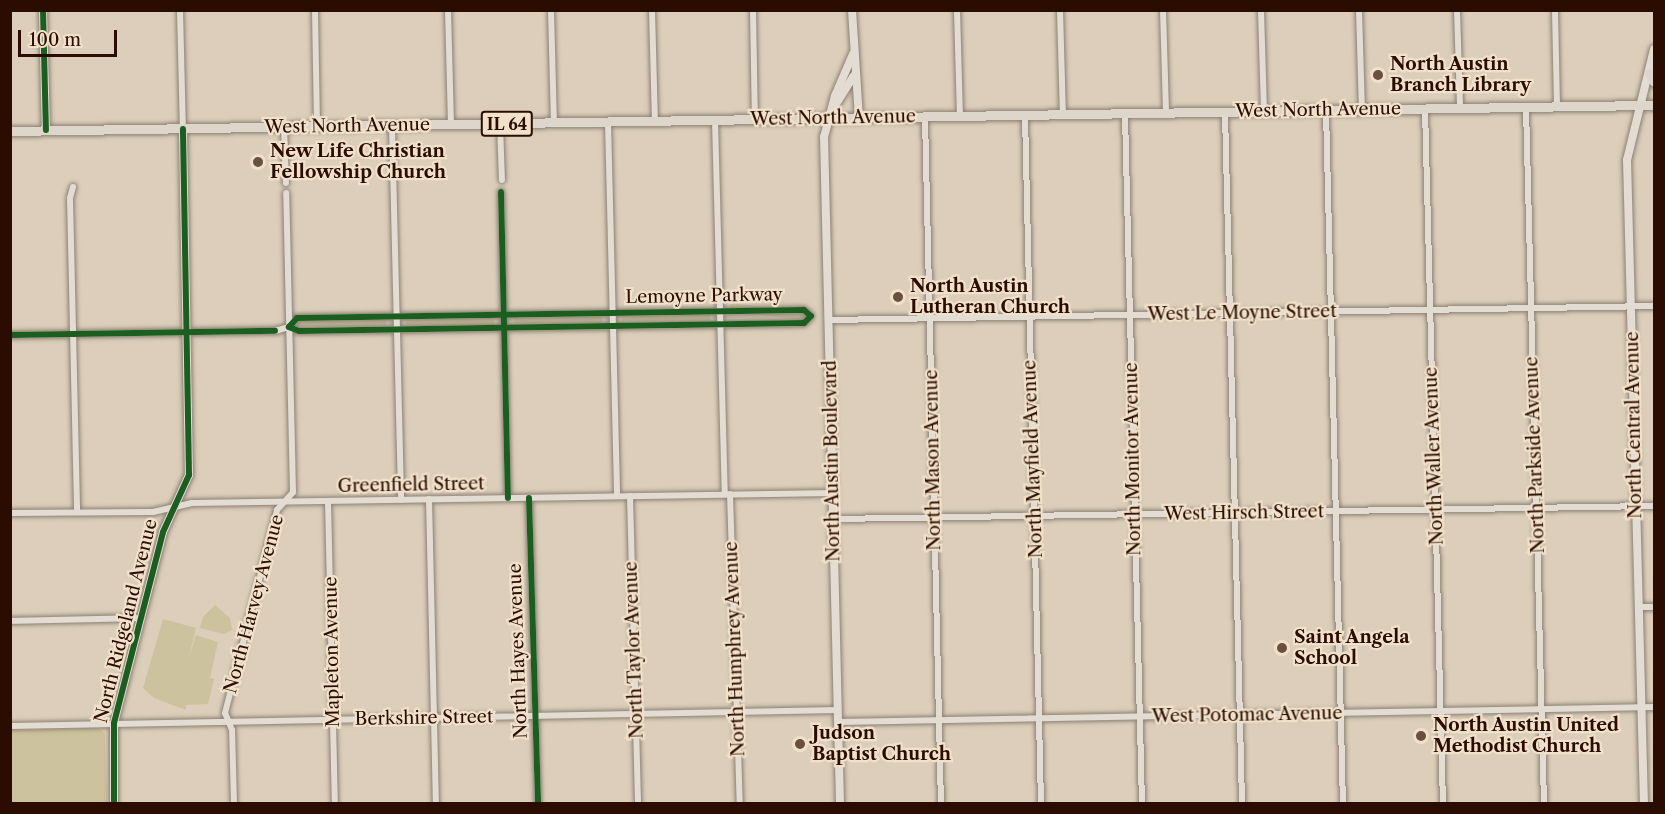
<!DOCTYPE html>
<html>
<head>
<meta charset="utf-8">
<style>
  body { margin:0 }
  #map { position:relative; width:1665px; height:814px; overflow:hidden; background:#dcceba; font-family:"Libre Caslon Text",serif }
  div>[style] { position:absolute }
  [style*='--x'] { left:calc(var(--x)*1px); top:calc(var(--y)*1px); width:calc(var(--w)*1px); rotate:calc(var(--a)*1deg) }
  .green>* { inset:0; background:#ccc29d; transform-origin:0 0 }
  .roads { filter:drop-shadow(0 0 2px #8c8074) drop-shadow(0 0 2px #8c8074) }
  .street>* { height:6px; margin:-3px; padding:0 3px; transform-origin:3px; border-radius:3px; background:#e3dcd3 }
  .secondary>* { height:8px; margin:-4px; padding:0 4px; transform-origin:4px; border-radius:4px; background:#e3dcd3 }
  .primary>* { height:9px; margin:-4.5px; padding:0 4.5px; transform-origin:4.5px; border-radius:4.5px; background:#ded6cb }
  .cycleway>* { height:6px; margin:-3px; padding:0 3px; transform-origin:3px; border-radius:3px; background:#1b5e20 }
  .dots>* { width:16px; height:16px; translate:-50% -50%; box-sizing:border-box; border:3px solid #f1e1ca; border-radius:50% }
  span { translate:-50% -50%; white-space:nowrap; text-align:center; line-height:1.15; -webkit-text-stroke:4.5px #f1e1ca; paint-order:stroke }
  .shield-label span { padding:2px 4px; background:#f1e1ca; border:2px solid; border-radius:4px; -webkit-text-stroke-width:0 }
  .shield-label { font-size:16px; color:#2a0d00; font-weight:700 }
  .poi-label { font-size:18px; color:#2a0d00; font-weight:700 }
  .left { translate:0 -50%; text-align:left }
  .street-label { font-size:18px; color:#2a0d00 }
  .frame { position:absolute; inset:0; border:12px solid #2a0d00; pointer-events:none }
  .scale { position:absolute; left:18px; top:30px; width:99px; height:27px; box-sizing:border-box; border:3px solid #2a0d00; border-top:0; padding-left:8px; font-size:18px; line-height:21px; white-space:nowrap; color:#2a0d00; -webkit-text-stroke:4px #f1e1ca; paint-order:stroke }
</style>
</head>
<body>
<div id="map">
  <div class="green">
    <div style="left:804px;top:312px;width:8px;height:74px;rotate:97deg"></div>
    <div style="left:710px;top:314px;width:7px;height:88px;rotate:90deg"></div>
    <div style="left:602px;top:316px;width:7px;height:88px;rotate:90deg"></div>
    <div style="left:494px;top:317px;width:8px;height:88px;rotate:90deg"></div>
    <div style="left:386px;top:319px;width:7px;height:88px;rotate:90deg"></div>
    <div style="clip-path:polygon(215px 605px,230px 618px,232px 630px,224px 634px,200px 628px,203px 617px)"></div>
    <div style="clip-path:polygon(163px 619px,196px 628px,188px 661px,196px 635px,218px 642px,210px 678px,214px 679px,208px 704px,186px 705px,186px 710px,154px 698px,143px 688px)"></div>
    <div style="clip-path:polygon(99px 728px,105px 734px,107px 803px,11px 803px,11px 730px)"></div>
  </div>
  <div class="roads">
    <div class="street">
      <div style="--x:180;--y:10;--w:119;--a:88.6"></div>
      <div style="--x:315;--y:10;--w:117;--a:89"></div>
      <div style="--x:448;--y:10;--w:115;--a:88.5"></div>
      <div style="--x:551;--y:10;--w:113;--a:88.5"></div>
      <div style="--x:652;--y:10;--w:111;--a:88.5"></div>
      <div style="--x:753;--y:10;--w:110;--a:89"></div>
      <div style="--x:957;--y:10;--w:106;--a:88.4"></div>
      <div style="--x:1060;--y:10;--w:105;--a:88.4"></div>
      <div style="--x:1163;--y:10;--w:103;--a:88.3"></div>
      <div style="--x:1261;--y:10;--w:101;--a:88.3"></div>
      <div style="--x:1359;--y:10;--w:100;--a:88.3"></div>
      <div style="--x:1457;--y:10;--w:98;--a:88.2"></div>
      <div style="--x:1555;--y:10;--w:96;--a:88.8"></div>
      <div style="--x:1526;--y:107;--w:697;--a:88.52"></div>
      <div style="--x:1425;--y:108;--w:696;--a:88.52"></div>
      <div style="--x:1326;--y:110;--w:694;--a:88.6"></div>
      <div style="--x:1225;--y:112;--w:692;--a:88.59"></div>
      <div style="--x:1125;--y:114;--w:690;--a:88.59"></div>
      <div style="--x:1025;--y:115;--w:689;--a:88.67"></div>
      <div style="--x:925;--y:117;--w:687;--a:88.67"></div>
      <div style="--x:715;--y:120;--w:374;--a:88.5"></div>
      <div style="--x:608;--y:122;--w:374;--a:88.6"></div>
      <div style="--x:500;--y:124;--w:56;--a:88"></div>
      <div style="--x:392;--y:126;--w:374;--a:88.6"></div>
      <div style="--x:284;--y:127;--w:56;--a:88"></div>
      <div style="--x:73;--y:187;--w:11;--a:105"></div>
      <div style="--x:70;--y:198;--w:314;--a:88.7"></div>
      <div style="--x:501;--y:192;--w:306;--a:88.7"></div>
      <div style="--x:829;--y:320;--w:825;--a:-0.97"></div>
      <div style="--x:10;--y:335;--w:265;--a:-0.9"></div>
      <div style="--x:275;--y:331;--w:15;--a:-16"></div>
      <div style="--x:289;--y:327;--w:12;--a:-48"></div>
      <div style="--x:297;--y:318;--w:507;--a:-0.9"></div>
      <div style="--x:804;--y:310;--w:9;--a:41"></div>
      <div style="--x:811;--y:316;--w:10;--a:135"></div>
      <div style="--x:804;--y:323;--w:505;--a:179.09"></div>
      <div style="--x:299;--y:331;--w:11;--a:-158"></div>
      <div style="--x:730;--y:494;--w:310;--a:88.2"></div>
      <div style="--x:630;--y:496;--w:308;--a:88.5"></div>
      <div style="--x:529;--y:498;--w:306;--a:88.3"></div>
      <div style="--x:429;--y:499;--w:305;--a:88.7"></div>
      <div style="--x:328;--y:501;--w:303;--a:88.7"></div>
      <div style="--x:10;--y:513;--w:143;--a:-0.4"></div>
      <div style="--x:153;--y:512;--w:40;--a:-13"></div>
      <div style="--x:192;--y:503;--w:641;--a:-0.89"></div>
      <div style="--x:834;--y:519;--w:820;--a:-0.91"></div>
      <div style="--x:1639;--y:607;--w:15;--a:0"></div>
      <div style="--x:10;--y:621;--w:130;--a:-1.3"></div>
      <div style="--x:839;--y:722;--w:815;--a:-1.05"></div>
      <div style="--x:10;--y:726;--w:828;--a:-1.11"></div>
      <div style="--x:234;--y:804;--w:74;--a:-91.5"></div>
      <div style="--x:232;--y:730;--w:18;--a:-112"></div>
      <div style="--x:225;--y:713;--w:210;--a:-75.6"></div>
      <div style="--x:277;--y:510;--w:24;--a:-48"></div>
      <div style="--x:293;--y:492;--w:299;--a:-91.3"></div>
    </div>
    <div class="secondary">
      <div style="--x:43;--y:10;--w:120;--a:88.6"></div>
      <div style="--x:852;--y:10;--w:108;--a:86.3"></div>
      <div style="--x:833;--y:109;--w:39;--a:-58"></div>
      <div style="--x:114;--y:804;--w:81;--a:-90"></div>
      <div style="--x:114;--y:723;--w:197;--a:-75.6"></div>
      <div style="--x:163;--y:532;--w:63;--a:-65.5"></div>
      <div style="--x:189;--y:475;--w:346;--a:-91"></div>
      <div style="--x:840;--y:804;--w:667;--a:-91.37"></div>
      <div style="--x:824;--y:137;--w:42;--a:-75"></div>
      <div style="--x:835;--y:96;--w:46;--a:-66.8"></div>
      <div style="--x:1644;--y:804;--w:644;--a:-91.51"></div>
      <div style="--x:1627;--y:160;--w:114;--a:-76.3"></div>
    </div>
    <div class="primary">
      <div style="--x:1649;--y:73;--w:10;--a:61"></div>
      <div style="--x:10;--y:131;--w:1644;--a:-0.91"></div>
    </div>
  </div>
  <div class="cycleway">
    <div style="--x:43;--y:10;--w:120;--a:88.6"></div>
    <div style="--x:501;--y:192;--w:306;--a:88.7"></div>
    <div style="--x:804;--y:310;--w:9;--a:41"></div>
    <div style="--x:811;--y:316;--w:10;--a:135"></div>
    <div style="--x:804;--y:323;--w:505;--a:179.09"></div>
    <div style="--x:299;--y:331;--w:11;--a:-158"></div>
    <div style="--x:289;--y:327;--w:12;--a:-48"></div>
    <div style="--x:297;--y:318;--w:507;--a:-0.9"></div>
    <div style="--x:10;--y:335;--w:265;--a:-0.9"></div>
    <div style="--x:529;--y:498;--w:306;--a:88.3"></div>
    <div style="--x:114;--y:804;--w:81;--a:-90"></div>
    <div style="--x:114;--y:723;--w:197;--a:-75.6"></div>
    <div style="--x:163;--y:532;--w:63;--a:-65.5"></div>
    <div style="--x:189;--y:475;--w:346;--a:-91"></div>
  </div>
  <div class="dots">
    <div style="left:1378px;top:75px;background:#685141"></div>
    <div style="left:258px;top:162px;background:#685141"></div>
    <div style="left:898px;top:297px;background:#685141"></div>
    <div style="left:1282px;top:648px;background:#685141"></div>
    <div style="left:1421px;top:736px;background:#685141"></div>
    <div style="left:800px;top:744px;background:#685141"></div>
  </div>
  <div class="shield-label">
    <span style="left:507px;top:124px">IL 64</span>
  </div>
  <div class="poi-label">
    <span class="left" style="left:1390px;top:75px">North Austin<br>Branch Library</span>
    <span class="left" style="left:270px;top:162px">New Life Christian<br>Fellowship Church</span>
    <span class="left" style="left:910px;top:297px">North Austin<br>Lutheran Church</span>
    <span class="left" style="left:1294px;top:648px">Saint Angela<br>School</span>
    <span class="left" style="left:1433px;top:736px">North Austin United<br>Methodist Church</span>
    <span class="left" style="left:812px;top:744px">Judson<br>Baptist Church</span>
  </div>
  <div class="street-label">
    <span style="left:1318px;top:110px;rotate:-1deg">West North Avenue</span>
    <span style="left:833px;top:118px;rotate:-1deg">West North Avenue</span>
    <span style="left:347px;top:126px;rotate:-1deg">West North Avenue</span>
    <span style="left:704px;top:296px;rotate:-1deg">Lemoyne Parkway</span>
    <span style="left:1242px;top:313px;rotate:-1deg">West Le Moyne Street</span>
    <span style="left:1634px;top:425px;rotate:-91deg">North Central Avenue</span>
    <span style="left:1535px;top:455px;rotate:-92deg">North Parkside Avenue</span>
    <span style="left:1434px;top:456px;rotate:-92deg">North Waller Avenue</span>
    <span style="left:1033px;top:459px;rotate:-92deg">North Mayfield Avenue</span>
    <span style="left:1133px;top:459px;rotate:-91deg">North Monitor Avenue</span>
    <span style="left:933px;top:460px;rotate:-91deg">North Mason Avenue</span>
    <span style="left:832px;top:461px;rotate:-91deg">North Austin Boulevard</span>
    <span style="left:411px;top:485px;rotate:-1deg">Greenfield Street</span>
    <span style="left:1244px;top:513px;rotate:-1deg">West Hirsch Street</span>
    <span style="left:254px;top:604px;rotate:-75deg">North Harvey Avenue</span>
    <span style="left:126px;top:621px;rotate:-76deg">North Ridgeland Avenue</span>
    <span style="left:735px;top:649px;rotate:-92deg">North Humphrey Avenue</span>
    <span style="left:634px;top:650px;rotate:-92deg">North Taylor Avenue</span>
    <span style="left:518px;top:651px;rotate:-92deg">North Hayes Avenue</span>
    <span style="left:332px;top:652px;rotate:-91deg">Mapleton Avenue</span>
    <span style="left:1247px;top:715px;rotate:-1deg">West Potomac Avenue</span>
    <span style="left:424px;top:718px;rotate:-1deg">Berkshire Street</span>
  </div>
  <div class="frame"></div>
  <div class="scale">100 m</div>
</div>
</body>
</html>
